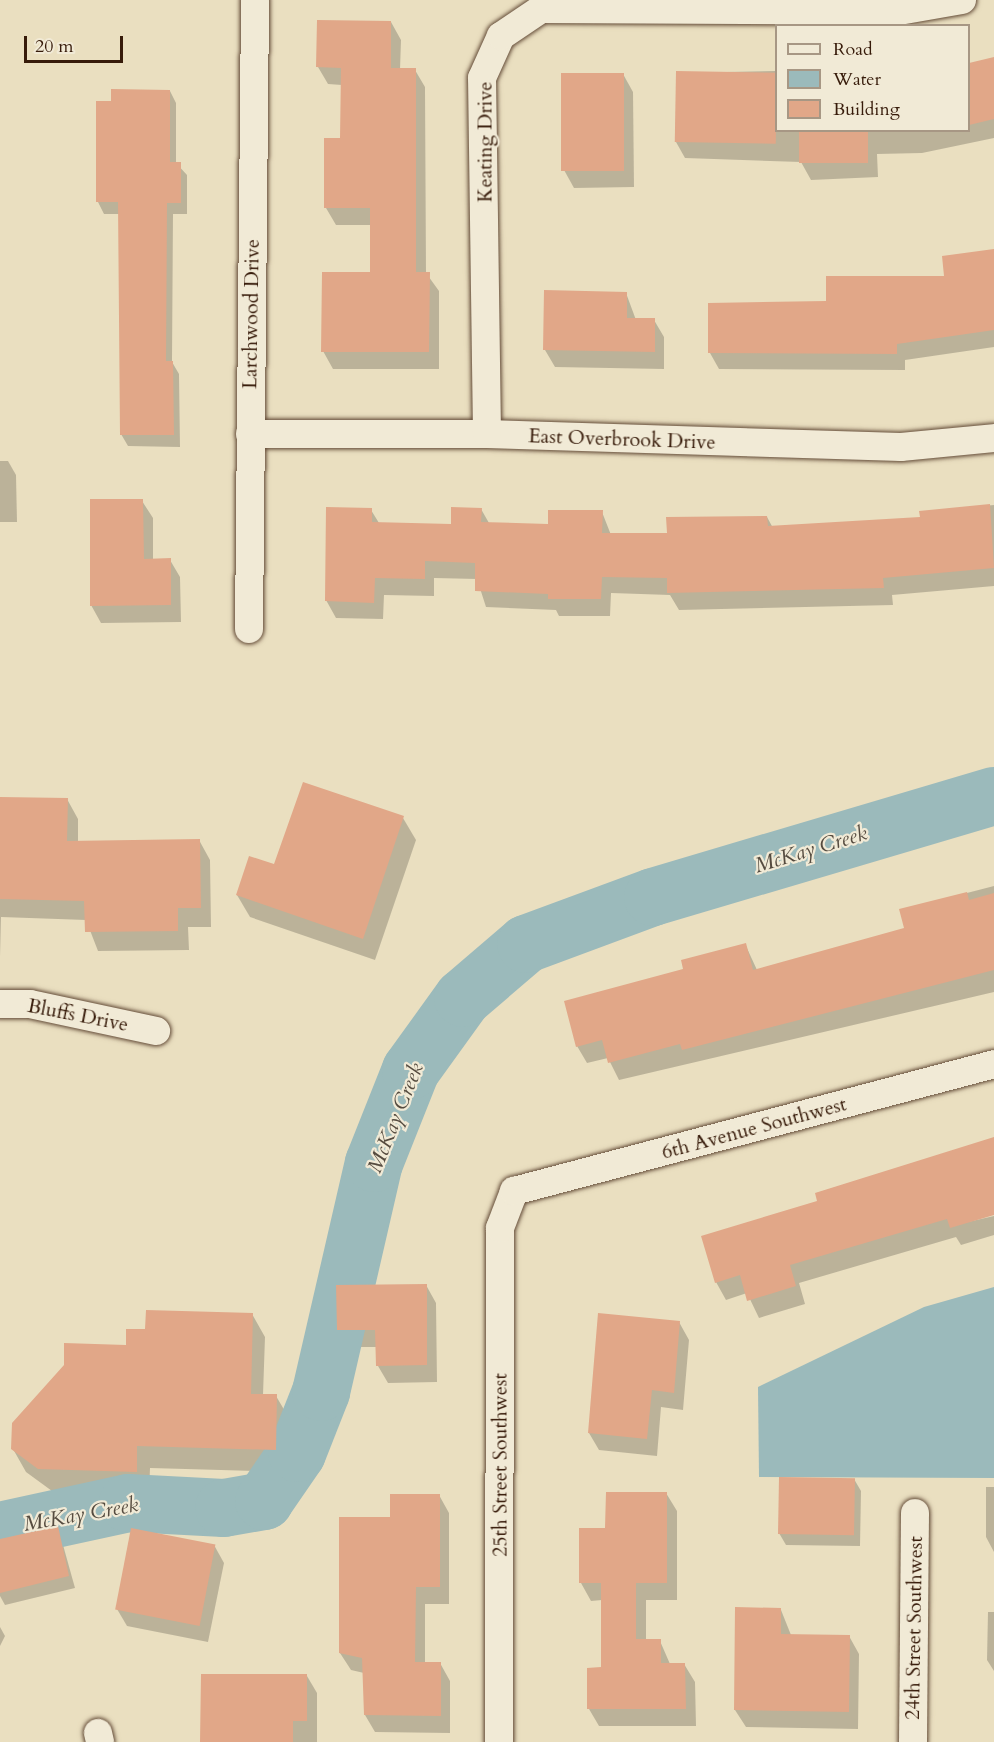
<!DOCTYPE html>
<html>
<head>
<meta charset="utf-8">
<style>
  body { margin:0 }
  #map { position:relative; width:994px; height:1742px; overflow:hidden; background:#eadfc0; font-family:Cardo,serif }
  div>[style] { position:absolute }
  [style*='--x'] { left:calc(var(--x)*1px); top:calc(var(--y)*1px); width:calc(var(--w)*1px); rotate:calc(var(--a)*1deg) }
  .water>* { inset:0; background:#9bbabb }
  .shadow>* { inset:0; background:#0003 }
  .river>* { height:58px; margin:-29px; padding:0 29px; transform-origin:29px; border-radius:29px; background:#9bbabb }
  .building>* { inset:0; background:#e1a788; transform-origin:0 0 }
  .roads { filter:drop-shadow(0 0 2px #644c38) drop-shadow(0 0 2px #644c38) }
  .street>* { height:28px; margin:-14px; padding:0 14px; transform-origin:14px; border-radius:14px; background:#f1ead6 }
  span { translate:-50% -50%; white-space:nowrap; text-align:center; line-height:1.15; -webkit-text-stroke:4.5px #f1ead6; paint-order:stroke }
  .street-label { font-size:20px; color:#371b0a }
  .water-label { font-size:21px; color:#554b3f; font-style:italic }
  .legend { position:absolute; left:775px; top:24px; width:195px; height:108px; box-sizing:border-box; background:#f1ead6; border:2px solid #a79784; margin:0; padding:8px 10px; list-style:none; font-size:18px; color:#371b0a }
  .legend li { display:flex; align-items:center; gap:12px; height:30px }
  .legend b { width:30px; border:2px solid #a79784 }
  .scale { position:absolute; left:24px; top:36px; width:99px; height:27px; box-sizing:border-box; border:3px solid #371b0a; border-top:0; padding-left:8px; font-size:18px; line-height:21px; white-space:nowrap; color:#371b0a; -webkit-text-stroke:4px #f1ead6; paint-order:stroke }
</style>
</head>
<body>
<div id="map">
  <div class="water">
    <div style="clip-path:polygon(994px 1287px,994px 1478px,759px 1477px,758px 1387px,924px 1307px)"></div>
  </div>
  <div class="shadow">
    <div style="clip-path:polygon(391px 22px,401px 40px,400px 70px,415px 70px,425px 87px,426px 273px,439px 291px,439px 369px,333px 369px,323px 351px,372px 273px,372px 225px,336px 225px,326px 208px,342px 140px,342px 85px,328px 84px,318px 67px)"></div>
    <div style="clip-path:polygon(994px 59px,994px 138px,922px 153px,877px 154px,878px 177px,811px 180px,801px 162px,685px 158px,676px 142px,677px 73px,776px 71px,776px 130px,968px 130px,968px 64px)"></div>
    <div style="clip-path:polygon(623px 74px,633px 92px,634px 187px,574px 188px,564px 170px)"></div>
    <div style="clip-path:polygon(170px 91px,176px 103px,176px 163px,187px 175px,187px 214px,173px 214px,172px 362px,179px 374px,180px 447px,128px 446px,121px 434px,120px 214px,104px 214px,98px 202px,112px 103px)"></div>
    <div style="clip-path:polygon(994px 251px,994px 347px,905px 360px,905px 370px,719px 369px,710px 353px,828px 303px,946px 278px)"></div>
    <div style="clip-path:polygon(626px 293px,636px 320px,654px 320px,664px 337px,664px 369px,555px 367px,545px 350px)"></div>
    <div style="clip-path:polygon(0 461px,8px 461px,16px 475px,17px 522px,0 522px)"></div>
    <div style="clip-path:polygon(142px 501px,153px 518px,153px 560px,170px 560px,180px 577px,181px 622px,101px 623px,91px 605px)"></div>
    <div style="clip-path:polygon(994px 505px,994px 586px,892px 595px,893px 605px,679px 610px,670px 595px,611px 593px,610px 616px,559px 616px,556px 610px,486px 607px,477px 579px,434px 578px,434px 596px,384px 595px,383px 619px,336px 618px,326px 600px,371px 510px,379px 523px,452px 526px,481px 509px,489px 523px,550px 526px,602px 512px,611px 535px,668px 535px,767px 517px,773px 528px,921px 518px,921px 512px)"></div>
    <div style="clip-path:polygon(0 798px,67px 799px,78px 819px,78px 842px,199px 840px,210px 860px,211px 927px,188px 927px,189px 950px,98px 951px,86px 920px,1px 917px,0 957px)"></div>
    <div style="clip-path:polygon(403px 818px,416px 840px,375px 960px,250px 917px,237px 895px,275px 866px)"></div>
    <div style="clip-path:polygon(994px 886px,994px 992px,619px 1080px,608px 1058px,587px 1063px,577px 1046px,685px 970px,745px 944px,757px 970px,906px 929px,901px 910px)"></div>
    <div style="clip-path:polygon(994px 1138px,994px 1213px,950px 1226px,994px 1216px,994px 1235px,961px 1245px,956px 1237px,799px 1283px,805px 1304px,759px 1318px,747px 1293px,726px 1300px,716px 1282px,819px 1202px,817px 1193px)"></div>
    <div style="clip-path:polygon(426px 1285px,436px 1303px,437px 1382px,388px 1383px,378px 1366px,377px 1347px,349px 1347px,339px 1329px)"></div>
    <div style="clip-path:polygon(252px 1314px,265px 1337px,263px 1395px,276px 1396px,289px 1418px,288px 1472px,150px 1468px,149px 1494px,52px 1491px,26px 1472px,13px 1449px,147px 1331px)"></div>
    <div style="clip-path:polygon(679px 1322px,689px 1340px,683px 1410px,661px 1407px,657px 1456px,599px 1450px,589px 1433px)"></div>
    <div style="clip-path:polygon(854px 1479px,861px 1491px,860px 1546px,786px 1545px,779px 1533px)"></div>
    <div style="clip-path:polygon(986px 1487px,994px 1487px,994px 1552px,986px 1537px)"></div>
    <div style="clip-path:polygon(666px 1493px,677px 1511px,677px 1600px,646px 1600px,646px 1641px,660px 1641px,670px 1664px,684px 1664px,695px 1682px,696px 1726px,599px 1726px,589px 1709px,602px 1669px,602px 1600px,591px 1601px,581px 1583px,581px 1529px,606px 1530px)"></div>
    <div style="clip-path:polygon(439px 1495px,449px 1513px,449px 1604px,425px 1604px,425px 1663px,440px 1663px,450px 1681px,450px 1733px,375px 1732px,365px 1715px,364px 1673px,351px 1670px,340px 1653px)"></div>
    <div style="clip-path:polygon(58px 1527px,75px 1588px,5px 1605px,0 1596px,0 1540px)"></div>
    <div style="clip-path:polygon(214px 1545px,224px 1563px,208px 1642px,127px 1626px,117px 1609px)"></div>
    <div style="clip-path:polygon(781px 1610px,791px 1635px,849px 1636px,859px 1654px,858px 1729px,746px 1727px,735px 1710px)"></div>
    <div style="clip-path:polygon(988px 1612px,994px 1612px,994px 1671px,987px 1660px)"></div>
    <div style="clip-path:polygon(0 1627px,5px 1636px,0 1646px)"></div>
    <div style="clip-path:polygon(307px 1676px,317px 1693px,317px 1742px,202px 1742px)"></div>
  </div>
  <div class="river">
    <div style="--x:0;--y:1531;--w:131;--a:-12.3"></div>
    <div style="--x:128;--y:1503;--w:96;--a:3"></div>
    <div style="--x:224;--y:1508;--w:41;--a:-9.9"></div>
    <div style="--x:264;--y:1501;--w:58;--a:-55.5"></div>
    <div style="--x:297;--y:1453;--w:66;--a:-68.5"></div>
    <div style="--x:321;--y:1392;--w:235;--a:-77"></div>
    <div style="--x:374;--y:1163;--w:100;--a:-68.3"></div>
    <div style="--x:411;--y:1070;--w:89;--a:-54.2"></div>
    <div style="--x:463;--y:998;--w:83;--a:-40.6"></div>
    <div style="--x:526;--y:944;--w:135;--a:-20.3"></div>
    <div style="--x:653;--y:897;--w:356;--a:-16.5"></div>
  </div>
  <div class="building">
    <div style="clip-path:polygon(317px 20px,391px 21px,391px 68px,416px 68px,416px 272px,430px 272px,429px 352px,321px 352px,322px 272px,370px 272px,370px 208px,324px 208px,324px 138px,340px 138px,341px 68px,316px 67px)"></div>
    <div style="clip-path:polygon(994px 57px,994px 119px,969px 125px,969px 63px)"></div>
    <div style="left:676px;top:71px;width:101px;height:71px;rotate:1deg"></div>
    <div style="left:561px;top:73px;width:63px;height:98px"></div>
    <div style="clip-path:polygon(111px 89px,170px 90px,170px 162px,181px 162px,181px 203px,167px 203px,166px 361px,173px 361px,174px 435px,120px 435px,118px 202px,96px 202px,96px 101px,111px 101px)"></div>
    <div style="left:799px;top:130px;width:69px;height:33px"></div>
    <div style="clip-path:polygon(994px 249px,994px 330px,897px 344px,897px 354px,708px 353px,708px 303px,826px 301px,826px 276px,944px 276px,942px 256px)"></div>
    <div style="clip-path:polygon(544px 290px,627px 292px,627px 318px,655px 318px,655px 352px,543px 350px)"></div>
    <div style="clip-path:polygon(90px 499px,143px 499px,144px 559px,171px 558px,171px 605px,90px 606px)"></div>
    <div style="clip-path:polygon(990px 504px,994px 568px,883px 578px,884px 588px,667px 593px,667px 578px,602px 577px,601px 599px,548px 599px,548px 594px,475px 591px,475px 563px,425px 561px,425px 579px,375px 578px,374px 603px,325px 601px,326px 507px,372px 508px,372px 522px,451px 524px,451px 507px,482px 508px,481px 522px,548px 524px,548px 510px,603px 510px,602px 533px,667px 533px,666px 517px,767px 516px,768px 526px,920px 517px,919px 511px)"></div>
    <div style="clip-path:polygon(303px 782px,404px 816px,363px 939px,236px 895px,249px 856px,274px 864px)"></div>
    <div style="clip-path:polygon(0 797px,68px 798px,67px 841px,200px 839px,201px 908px,178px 908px,178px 931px,85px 932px,84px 901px,0 899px)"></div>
    <div style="clip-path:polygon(967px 892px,969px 900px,994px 893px,994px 970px,682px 1050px,680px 1044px,608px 1063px,602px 1040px,576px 1047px,564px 1001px,683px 969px,681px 960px,746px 943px,753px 970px,904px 928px,899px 909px)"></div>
    <div style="clip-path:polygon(994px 1137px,994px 1215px,950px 1228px,947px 1219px,790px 1265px,796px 1286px,747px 1301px,740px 1275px,715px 1283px,701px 1236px,817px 1201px,815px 1193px)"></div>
    <div style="clip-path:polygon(427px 1284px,427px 1365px,376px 1366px,375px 1330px,337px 1330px,336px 1285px)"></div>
    <div style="clip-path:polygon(146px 1310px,253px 1313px,251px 1394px,277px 1394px,276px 1450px,137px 1446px,137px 1472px,38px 1469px,11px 1449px,12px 1423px,64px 1365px,64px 1343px,126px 1345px,126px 1329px,145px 1329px)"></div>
    <div style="clip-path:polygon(598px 1313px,680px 1321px,674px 1393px,652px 1390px,647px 1439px,588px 1433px)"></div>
    <div style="left:779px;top:1477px;width:76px;height:57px;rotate:1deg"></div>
    <div style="clip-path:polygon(606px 1492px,667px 1492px,667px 1583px,636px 1583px,636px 1639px,661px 1639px,661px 1663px,685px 1663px,686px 1709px,587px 1709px,587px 1668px,601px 1667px,601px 1583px,579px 1583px,579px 1528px,605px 1528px)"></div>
    <div style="clip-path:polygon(390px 1494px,440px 1494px,440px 1587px,416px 1587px,415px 1662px,441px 1662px,441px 1716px,364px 1715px,362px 1658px,339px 1653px,339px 1517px,390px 1517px)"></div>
    <div style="clip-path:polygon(58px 1526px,69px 1576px,0 1593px,0 1539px)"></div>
    <div style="left:131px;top:1528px;width:86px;height:83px;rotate:11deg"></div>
    <div style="clip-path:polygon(735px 1607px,781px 1608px,781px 1634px,850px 1635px,849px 1712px,734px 1710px)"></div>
    <div style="clip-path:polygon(201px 1674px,307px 1674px,307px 1721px,293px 1721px,293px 1742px,200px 1742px)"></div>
  </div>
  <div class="roads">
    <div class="street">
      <div style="--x:250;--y:434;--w:237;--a:0"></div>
      <div style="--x:487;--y:434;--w:414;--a:1.8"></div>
      <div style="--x:901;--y:447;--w:93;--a:-5.5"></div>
      <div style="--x:487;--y:434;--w:356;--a:-90.8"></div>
      <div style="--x:482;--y:78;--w:46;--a:-65.7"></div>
      <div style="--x:501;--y:36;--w:48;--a:-34"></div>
      <div style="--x:541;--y:9;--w:358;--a:0.3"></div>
      <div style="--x:899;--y:11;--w:64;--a:-9.9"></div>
      <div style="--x:249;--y:629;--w:629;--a:-89.45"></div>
      <div style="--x:0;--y:1004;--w:30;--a:0"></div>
      <div style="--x:30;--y:1004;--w:129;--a:12.1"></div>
      <div style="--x:98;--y:1733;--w:9;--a:77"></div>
      <div style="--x:499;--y:1742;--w:514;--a:-89.89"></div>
      <div style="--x:500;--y:1228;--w:40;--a:-69"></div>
      <div style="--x:514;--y:1191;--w:497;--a:-14.8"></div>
      <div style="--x:913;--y:1742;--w:229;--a:-89.5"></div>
    </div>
  </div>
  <div class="street-label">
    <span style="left:485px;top:142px;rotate:-90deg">Keating Drive</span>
    <span style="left:251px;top:314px;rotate:-89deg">Larchwood Drive</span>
    <span style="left:622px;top:439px;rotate:2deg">East Overbrook Drive</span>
    <span style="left:78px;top:1015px;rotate:11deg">Bluffs Drive</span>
    <span style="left:754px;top:1128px;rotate:-15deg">6th Avenue Southwest</span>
    <span style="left:500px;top:1465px;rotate:-90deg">25th Street Southwest</span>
    <span style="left:914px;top:1628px;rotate:-89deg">24th Street Southwest</span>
  </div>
  <div class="water-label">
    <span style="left:811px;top:850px;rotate:-17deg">McKay Creek</span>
    <span style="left:396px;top:1118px;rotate:-68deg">McKay Creek</span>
    <span style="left:81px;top:1515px;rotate:-10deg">McKay Creek</span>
  </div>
  <ul class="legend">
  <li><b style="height:8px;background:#f1ead6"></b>Road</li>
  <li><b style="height:16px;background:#9bbabb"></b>Water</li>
  <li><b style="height:16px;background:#e1a788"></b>Building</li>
  </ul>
  <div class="scale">20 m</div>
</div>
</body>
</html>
